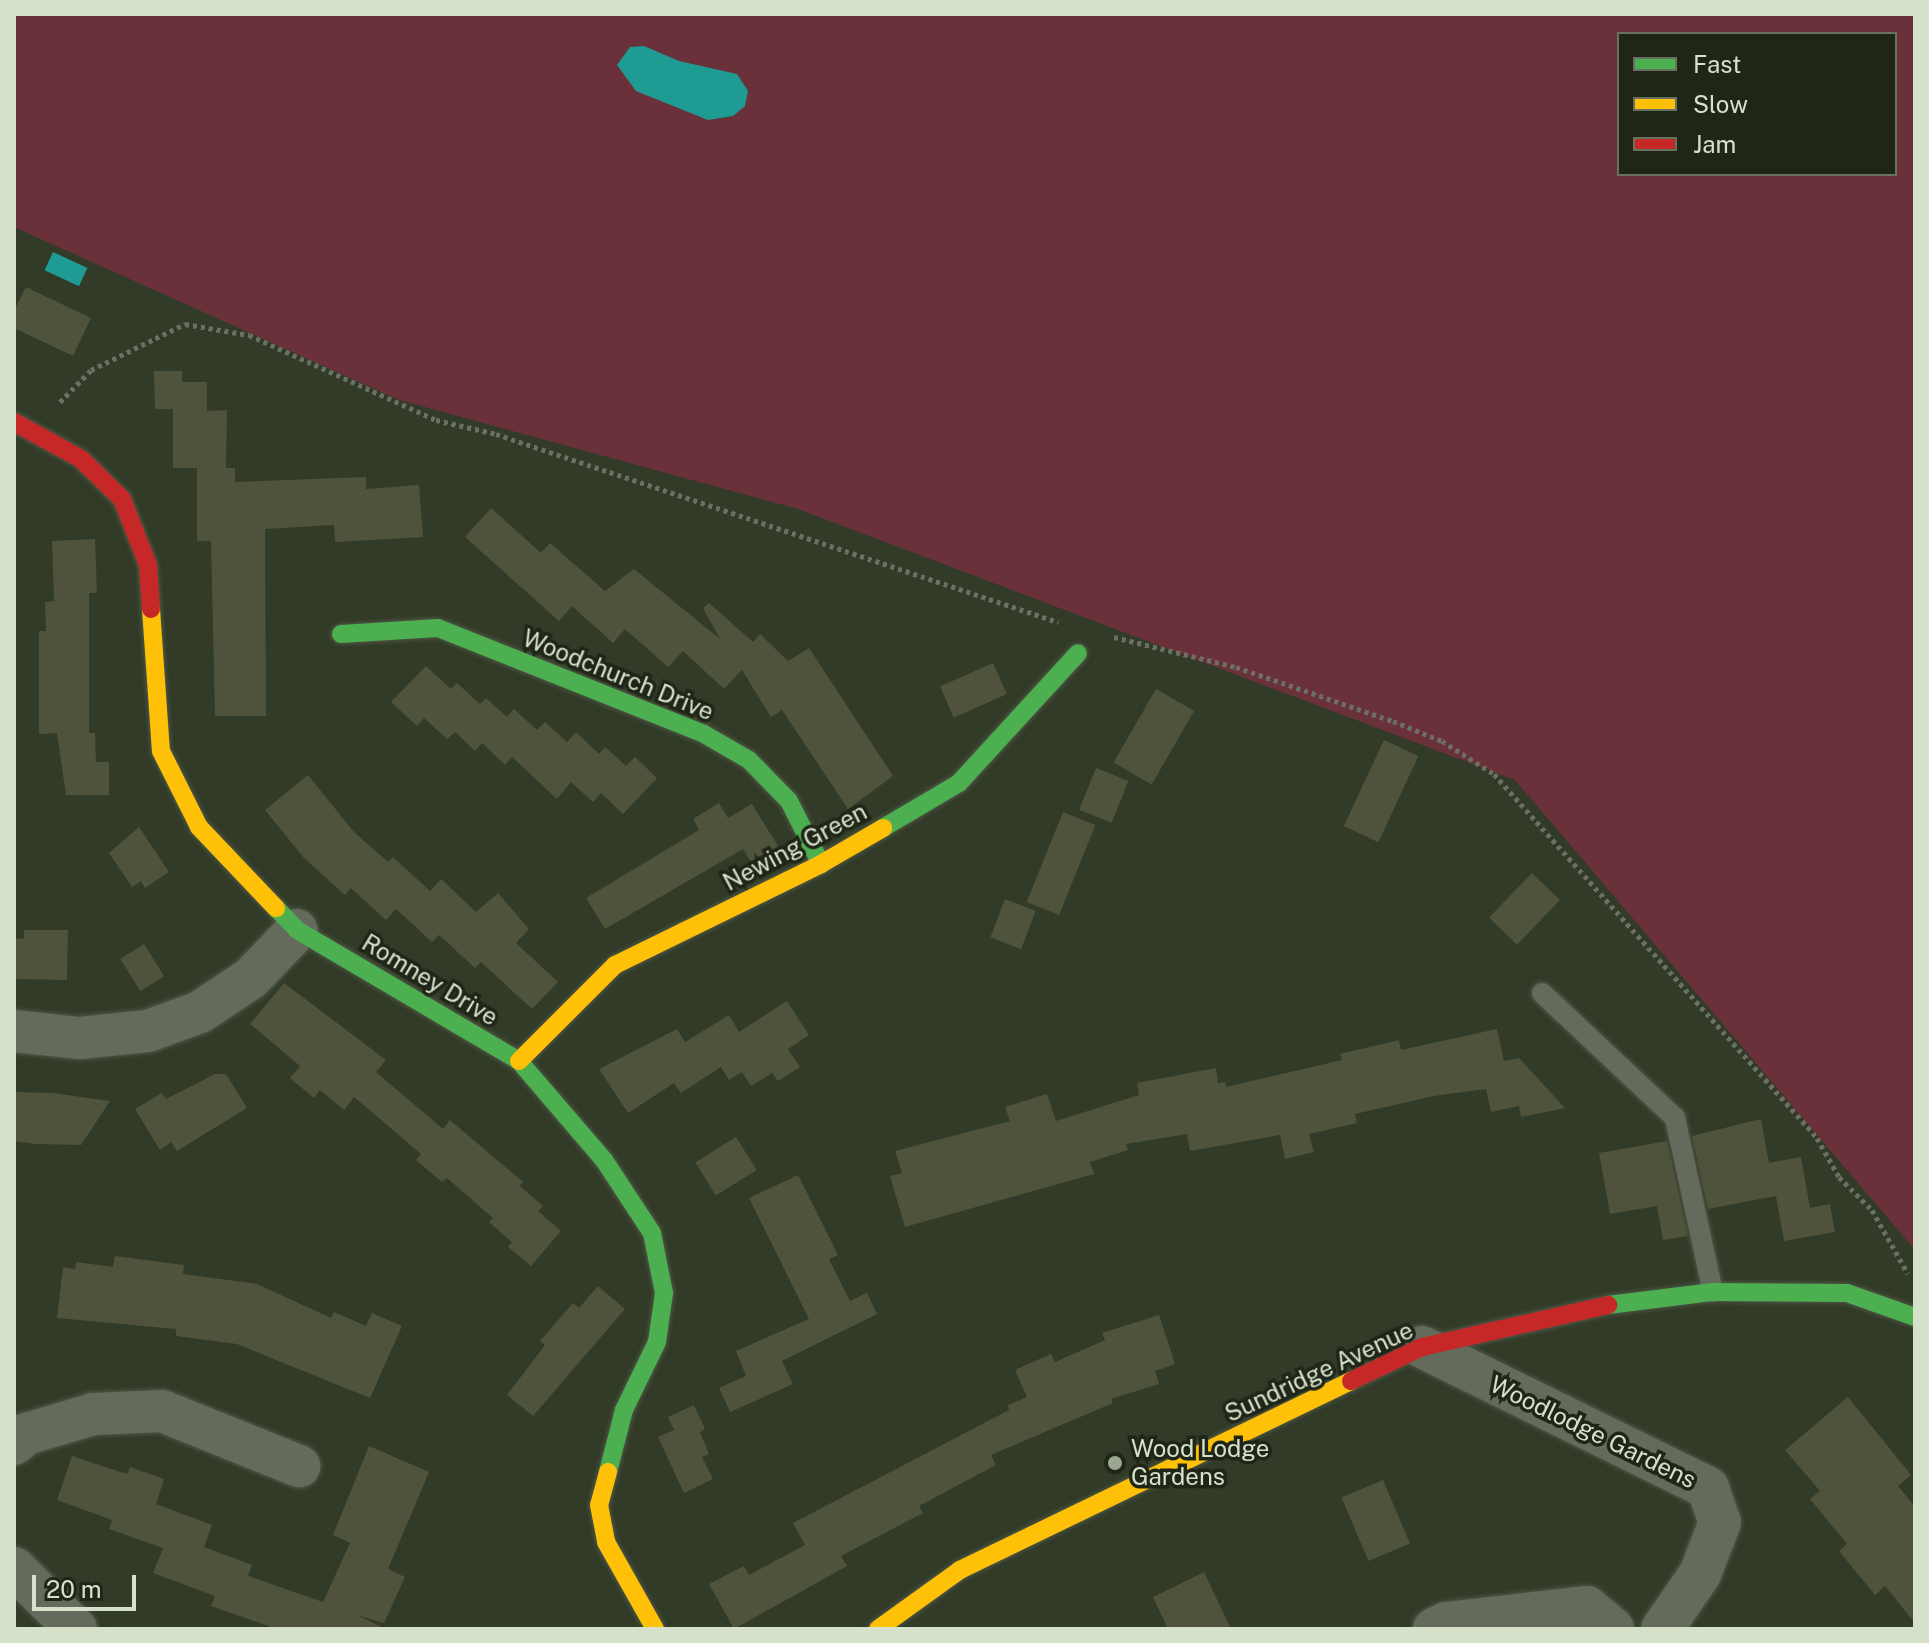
<!DOCTYPE html>
<html>
<head>
<meta charset="utf-8">
<style>
  body { margin:0 }
  #map { position:relative; width:1929px; height:1643px; overflow:hidden; background:#313b27; font-family:"Public Sans",sans-serif }
  div>[style] { position:absolute }
  [style*='--x'] { left:calc(var(--x)*1px); top:calc(var(--y)*1px); width:calc(var(--w)*1px); rotate:calc(var(--a)*1deg) }
  .green>* { inset:0; background:#6a313a }
  .water>* { inset:0; background:#1e9b93; transform-origin:0 0 }
  .building>* { inset:0; background:#4f533b; transform-origin:0 0 }
  .path>* { height:5px; margin-top:-2.5px; transform-origin:0; background:repeating-linear-gradient(90deg,#6a7163 0 4px,transparent 0 8px) }
  .roads { filter:drop-shadow(0 0 2px #4e5645) drop-shadow(0 0 2px #4e5645) }
  .lane>* { height:20px; margin:-10px; padding:0 10px; transform-origin:10px; border-radius:10px; background:#646b5d }
  .street>* { height:42px; margin:-21px; padding:0 21px; transform-origin:21px; border-radius:21px; background:#646b5d }
  .fast>* { height:18px; margin:-9px; padding:0 9px; transform-origin:9px; border-radius:9px; background:#4caf50 }
  .slow>* { height:18px; margin:-9px; padding:0 9px; transform-origin:9px; border-radius:9px; background:#ffc107 }
  .jam>* { height:18px; margin:-9px; padding:0 9px; transform-origin:9px; border-radius:9px; background:#c62828 }
  .dots>* { width:22px; height:22px; translate:-50% -50%; box-sizing:border-box; border:4px solid #1f2617; border-radius:50% }
  span { translate:-50% -50%; white-space:nowrap; text-align:center; line-height:1.15; -webkit-text-stroke:7px #1f2617; paint-order:stroke }
  .street-label { font-size:24px; color:#d6e1cc }
  .poi-label { font-size:24px; color:#d6e1cc }
  .left { translate:0 -50%; text-align:left }
  .frame { position:absolute; inset:0; border:16px solid #d6e1cc; pointer-events:none }
  .legend { position:absolute; left:1617px; top:32px; width:280px; height:144px; box-sizing:border-box; background:#1f2617; border:2px solid #68715f; margin:0; padding:10px 14px; list-style:none; font-size:24px; color:#d6e1cc }
  .legend li { display:flex; align-items:center; gap:16px; height:40px }
  .legend b { width:40px; border:2px solid #68715f }
  .scale { position:absolute; left:32px; top:1575px; width:104px; height:36px; box-sizing:border-box; border:4px solid #d6e1cc; border-top:0; padding-left:10px; font-size:24px; line-height:28px; white-space:nowrap; color:#d6e1cc; -webkit-text-stroke:6px #1f2617; paint-order:stroke }
</style>
</head>
<body>
<div id="map">
  <div class="green">
    <div style="clip-path:polygon(evenodd,14px 14px,1915px 14px,1915px 1250px,1515px 780px,798px 509px,399px 400px,14px 227px,14px 14px,1619px 34px,1895px 34px,1895px 174px,1619px 174px,1619px 34px)"></div>
  </div>
  <div class="water">
    <div style="clip-path:polygon(644px 46px,679px 61px,737px 74px,748px 91px,745px 106px,733px 116px,708px 120px,636px 91px,617px 65px,630px 47px)"></div>
    <div style="left:53px;top:252px;width:38px;height:20px;rotate:25deg"></div>
  </div>
  <div class="building">
    <div style="clip-path:polygon(26px 287px,91px 318px,73px 356px,14px 328px,14px 311px)"></div>
    <div style="clip-path:polygon(154px 371px,182px 371px,182px 382px,207px 382px,207px 411px,227px 410px,226px 468px,235px 468px,235px 482px,366px 477px,366px 489px,419px 485px,423px 537px,335px 542px,334px 525px,265px 529px,266px 716px,215px 716px,211px 541px,197px 541px,197px 468px,173px 468px,173px 409px,155px 409px)"></div>
    <div style="clip-path:polygon(491px 508px,541px 553px,550px 543px,605px 591px,634px 569px,720px 639px,703px 608px,709px 603px,753px 642px,760px 634px,788px 661px,809px 648px,893px 776px,848px 809px,782px 710px,771px 717px,742px 670px,724px 689px,683px 651px,668px 667px,625px 629px,613px 643px,572px 606px,559px 621px,465px 537px)"></div>
    <div style="clip-path:polygon(95px 539px,97px 593px,89px 593px,89px 733px,95px 733px,96px 762px,109px 762px,109px 795px,66px 795px,57px 733px,39px 734px,39px 631px,46px 631px,45px 602px,54px 601px,52px 541px)"></div>
    <div style="left:993px;top:663px;width:34px;height:58px;rotate:66deg"></div>
    <div style="clip-path:polygon(426px 666px,451px 689px,457px 683px,480px 704px,486px 698px,507px 717px,514px 709px,537px 730px,545px 722px,567px 742px,576px 732px,599px 754px,605px 747px,626px 766px,635px 757px,657px 778px,623px 814px,601px 793px,593px 802px,571px 782px,557px 799px,512px 757px,505px 765px,482px 743px,475px 751px,455px 732px,447px 739px,424px 718px,417px 726px,391px 702px)"></div>
    <div style="left:1156px;top:689px;width:44px;height:85px;rotate:30deg"></div>
    <div style="left:1384px;top:740px;width:38px;height:95px;rotate:25deg"></div>
    <div style="left:1096px;top:768px;width:35px;height:45px;rotate:22deg"></div>
    <div style="clip-path:polygon(308px 775px,354px 832px,388px 862px,393px 857px,430px 891px,441px 879px,476px 912px,498px 893px,529px 929px,516px 943px,558px 982px,532px 1009px,481px 962px,475px 968px,439px 935px,432px 942px,396px 909px,386px 920px,351px 888px,345px 895px,304px 858px,265px 810px)"></div>
    <div style="clip-path:polygon(719px 803px,728px 818px,752px 804px,781px 851px,754px 867px,743px 849px,605px 929px,586px 898px,699px 830px,693px 819px)"></div>
    <div style="left:1063px;top:812px;width:35px;height:97px;rotate:22deg"></div>
    <div style="clip-path:polygon(139px 827px,169px 872px,145px 888px,141px 881px,132px 887px,109px 853px)"></div>
    <div style="left:1532px;top:873px;width:39px;height:62px;rotate:44deg"></div>
    <div style="left:1005px;top:899px;width:33px;height:41px;rotate:21deg"></div>
    <div style="clip-path:polygon(24px 930px,68px 930px,67px 980px,14px 979px,14px 938px,24px 939px)"></div>
    <div style="left:144px;top:944px;width:38px;height:28px;rotate:58deg"></div>
    <div style="clip-path:polygon(284px 983px,386px 1060px,376px 1072px,443px 1129px,450px 1120px,523px 1182px,520px 1186px,543px 1206px,538px 1211px,561px 1231px,531px 1266px,508px 1247px,512px 1242px,489px 1222px,493px 1218px,447px 1178px,442px 1182px,416px 1160px,421px 1154px,354px 1097px,344px 1110px,320px 1090px,314px 1098px,290px 1078px,300px 1066px,250px 1024px)"></div>
    <div style="clip-path:polygon(787px 1001px,809px 1035px,788px 1049px,800px 1067px,778px 1081px,772px 1073px,751px 1086px,742px 1072px,729px 1080px,721px 1067px,681px 1093px,674px 1083px,628px 1113px,599px 1069px,677px 1029px,685px 1042px,729px 1015px,739px 1032px)"></div>
    <div style="clip-path:polygon(1497px 1029px,1504px 1061px,1519px 1058px,1565px 1108px,1521px 1117px,1519px 1106px,1491px 1112px,1486px 1089px,1434px 1096px,1355px 1114px,1357px 1123px,1309px 1134px,1314px 1152px,1285px 1159px,1280px 1135px,1190px 1151px,1187px 1134px,1126px 1144px,1128px 1150px,1090px 1162px,1094px 1174px,905px 1227px,890px 1176px,902px 1173px,895px 1151px,1010px 1121px,1005px 1107px,1047px 1094px,1056px 1121px,1139px 1095px,1137px 1083px,1216px 1068px,1218px 1083px,1225px 1082px,1226px 1087px,1342px 1060px,1340px 1054px,1399px 1040px,1401px 1050px)"></div>
    <div style="clip-path:polygon(215px 1074px,226px 1074px,247px 1108px,177px 1151px,171px 1142px,160px 1150px,135px 1109px,162px 1093px,166px 1099px)"></div>
    <div style="clip-path:polygon(14px 1092px,53px 1093px,110px 1101px,81px 1145px,36px 1144px,14px 1141px)"></div>
    <div style="clip-path:polygon(1761px 1119px,1769px 1163px,1801px 1157px,1810px 1208px,1830px 1204px,1835px 1232px,1784px 1241px,1776px 1196px,1708px 1209px,1692px 1136px)"></div>
    <div style="left:736px;top:1137px;width:39px;height:48px;rotate:58deg"></div>
    <div style="clip-path:polygon(1667px 1141px,1688px 1236px,1663px 1240px,1657px 1206px,1610px 1214px,1599px 1153px)"></div>
    <div style="clip-path:polygon(798px 1175px,838px 1255px,829px 1259px,850px 1301px,867px 1293px,877px 1314px,782px 1361px,793px 1384px,730px 1412px,719px 1388px,746px 1376px,736px 1351px,809px 1319px,749px 1198px)"></div>
    <div style="clip-path:polygon(115px 1256px,184px 1265px,183px 1274px,257px 1284px,331px 1318px,334px 1312px,366px 1326px,372px 1313px,402px 1326px,370px 1398px,237px 1344px,176px 1336px,176px 1329px,57px 1318px,63px 1267px,75px 1269px,76px 1262px,113px 1267px)"></div>
    <div style="clip-path:polygon(598px 1286px,625px 1309px,533px 1416px,507px 1395px,545px 1345px,540px 1341px,573px 1303px,579px 1308px)"></div>
    <div style="clip-path:polygon(1159px 1315px,1175px 1364px,1155px 1371px,1159px 1384px,1111px 1399px,1113px 1403px,991px 1455px,996px 1465px,919px 1506px,923px 1513px,841px 1556px,847px 1566px,734px 1629px,709px 1584px,744px 1566px,749px 1575px,805px 1545px,793px 1523px,1009px 1410px,1008px 1405px,1027px 1397px,1015px 1370px,1051px 1354px,1055px 1362px,1105px 1340px,1102px 1333px)"></div>
    <div style="clip-path:polygon(1848px 1397px,1911px 1475px,1898px 1486px,1915px 1507px,1915px 1623px,1885px 1586px,1875px 1595px,1839px 1551px,1847px 1544px,1810px 1499px,1820px 1491px,1785px 1450px)"></div>
    <div style="clip-path:polygon(694px 1405px,705px 1429px,700px 1432px,709px 1454px,702px 1457px,713px 1479px,684px 1493px,658px 1437px,674px 1430px,668px 1417px)"></div>
    <div style="clip-path:polygon(369px 1446px,429px 1472px,388px 1569px,405px 1577px,384px 1623px,357px 1615px,386px 1629px,277px 1629px,211px 1606px,215px 1596px,153px 1573px,163px 1548px,109px 1529px,112px 1520px,57px 1500px,72px 1456px,127px 1474px,130px 1467px,164px 1479px,156px 1504px,212px 1525px,204px 1547px,252px 1565px,248px 1576px,323px 1602px,350px 1543px,333px 1535px)"></div>
    <div style="left:1383px;top:1480px;width:69px;height:45px;rotate:67deg"></div>
    <div style="clip-path:polygon(1204px 1572px,1231px 1629px,1168px 1629px,1153px 1597px)"></div>
  </div>
  <div class="path">
    <div style="--x:60;--y:402;--w:45;--a:-45.9"></div>
    <div style="--x:91;--y:370;--w:105;--a:-26.1"></div>
    <div style="--x:185;--y:324;--w:65;--a:9.8"></div>
    <div style="--x:249;--y:335;--w:205;--a:24.4"></div>
    <div style="--x:436;--y:420;--w:62;--a:13.1"></div>
    <div style="--x:496;--y:434;--w:593;--a:18.5"></div>
    <div style="--x:1114;--y:637;--w:126;--a:13.8"></div>
    <div style="--x:1236;--y:667;--w:166;--a:19"></div>
    <div style="--x:1393;--y:721;--w:53;--a:22.2"></div>
    <div style="--x:1442;--y:741;--w:62;--a:32.4"></div>
    <div style="--x:1494;--y:774;--w:487;--a:48.4"></div>
    <div style="--x:1817;--y:1138;--w:45;--a:60.6"></div>
    <div style="--x:1839;--y:1177;--w:47;--a:45"></div>
    <div style="--x:1872;--y:1210;--w:73;--a:60.6"></div>
  </div>
  <div class="roads">
    <div class="lane">
      <div style="--x:1542;--y:993;--w:183;--a:43.2"></div>
      <div style="--x:1675;--y:1118;--w:178;--a:77.7"></div>
    </div>
    <div class="street">
      <div style="--x:14;--y:1031;--w:66;--a:6.1"></div>
      <div style="--x:80;--y:1038;--w:68;--a:-5.9"></div>
      <div style="--x:148;--y:1031;--w:55;--a:-20.1"></div>
      <div style="--x:200;--y:1012;--w:61;--a:-33.7"></div>
      <div style="--x:251;--y:978;--w:66;--a:-46.2"></div>
      <div style="--x:1422;--y:1347;--w:319;--a:26.2"></div>
      <div style="--x:1708;--y:1488;--w:36;--a:71"></div>
      <div style="--x:1720;--y:1522;--w:56;--a:111"></div>
      <div style="--x:1700;--y:1574;--w:67;--a:124.6"></div>
      <div style="--x:14;--y:1444;--w:16;--a:-40"></div>
      <div style="--x:26;--y:1434;--w:70;--a:-16.6"></div>
      <div style="--x:93;--y:1414;--w:69;--a:-2.5"></div>
      <div style="--x:162;--y:1411;--w:148;--a:21.9"></div>
      <div style="--x:14;--y:1568;--w:87;--a:44.5"></div>
      <div style="--x:1434;--y:1629;--w:13;--a:-27"></div>
      <div style="--x:1446;--y:1623;--w:142;--a:-6.5"></div>
      <div style="--x:1587;--y:1607;--w:34;--a:40"></div>
    </div>
    <div class="fast">
      <div style="--x:341;--y:634;--w:97;--a:-3.5"></div>
      <div style="--x:438;--y:628;--w:286;--a:21.7"></div>
      <div style="--x:704;--y:734;--w:52;--a:30"></div>
      <div style="--x:749;--y:760;--w:57;--a:45.7"></div>
      <div style="--x:789;--y:801;--w:71;--a:63.1"></div>
      <div style="--x:883;--y:828;--w:88;--a:-30.6"></div>
      <div style="--x:959;--y:783;--w:176;--a:-47.5"></div>
      <div style="--x:276;--y:908;--w:30;--a:46"></div>
      <div style="--x:297;--y:930;--w:258;--a:30.5"></div>
      <div style="--x:519;--y:1061;--w:130;--a:49.4"></div>
      <div style="--x:604;--y:1160;--w:87;--a:56.7"></div>
      <div style="--x:652;--y:1233;--w:61;--a:78.7"></div>
      <div style="--x:664;--y:1293;--w:49;--a:98.1"></div>
      <div style="--x:657;--y:1342;--w:76;--a:115.9"></div>
      <div style="--x:624;--y:1410;--w:64;--a:104.5"></div>
      <div style="--x:1608;--y:1305;--w:106;--a:-7.1"></div>
      <div style="--x:1713;--y:1292;--w:134;--a:0.4"></div>
      <div style="--x:1847;--y:1293;--w:72;--a:19.4"></div>
    </div>
    <div class="slow">
      <div style="--x:151;--y:609;--w:142;--a:86"></div>
      <div style="--x:161;--y:751;--w:85;--a:63.4"></div>
      <div style="--x:199;--y:827;--w:112;--a:46.5"></div>
      <div style="--x:519;--y:1061;--w:136;--a:-45"></div>
      <div style="--x:615;--y:965;--w:229;--a:-26.1"></div>
      <div style="--x:821;--y:864;--w:72;--a:-30.1"></div>
      <div style="--x:608;--y:1472;--w:34;--a:105"></div>
      <div style="--x:599;--y:1505;--w:38;--a:79"></div>
      <div style="--x:606;--y:1542;--w:100;--a:60.6"></div>
      <div style="--x:878;--y:1629;--w:101;--a:-35.7"></div>
      <div style="--x:960;--y:1570;--w:434;--a:-25.8"></div>
    </div>
    <div class="jam">
      <div style="--x:14;--y:422;--w:77;--a:28.9"></div>
      <div style="--x:81;--y:459;--w:57;--a:44.3"></div>
      <div style="--x:122;--y:499;--w:71;--a:68.5"></div>
      <div style="--x:148;--y:565;--w:44;--a:86.1"></div>
      <div style="--x:1351;--y:1381;--w:79;--a:-25.6"></div>
      <div style="--x:1422;--y:1347;--w:191;--a:-12.7"></div>
    </div>
  </div>
  <div class="dots">
    <div style="left:1115px;top:1463px;background:#9ca792"></div>
  </div>
  <div class="street-label">
    <span style="left:618px;top:675px;rotate:22deg">Woodchurch Drive</span>
    <span style="left:795px;top:847px;rotate:-28deg">Newing Green</span>
    <span style="left:430px;top:980px;rotate:31deg">Romney Drive</span>
    <span style="left:1319px;top:1372px;rotate:-25deg">Sundridge Avenue</span>
    <span style="left:1593px;top:1432px;rotate:26deg">Woodlodge Gardens</span>
  </div>
  <div class="poi-label">
    <span class="left" style="left:1131px;top:1463px">Wood Lodge<br>Gardens</span>
  </div>
  <div class="frame"></div>
  <ul class="legend">
  <li><b style="height:10px;background:#4caf50"></b>Fast</li>
  <li><b style="height:10px;background:#ffc107"></b>Slow</li>
  <li><b style="height:10px;background:#c62828"></b>Jam</li>
  </ul>
  <div class="scale">20 m</div>
</div>
</body>
</html>
